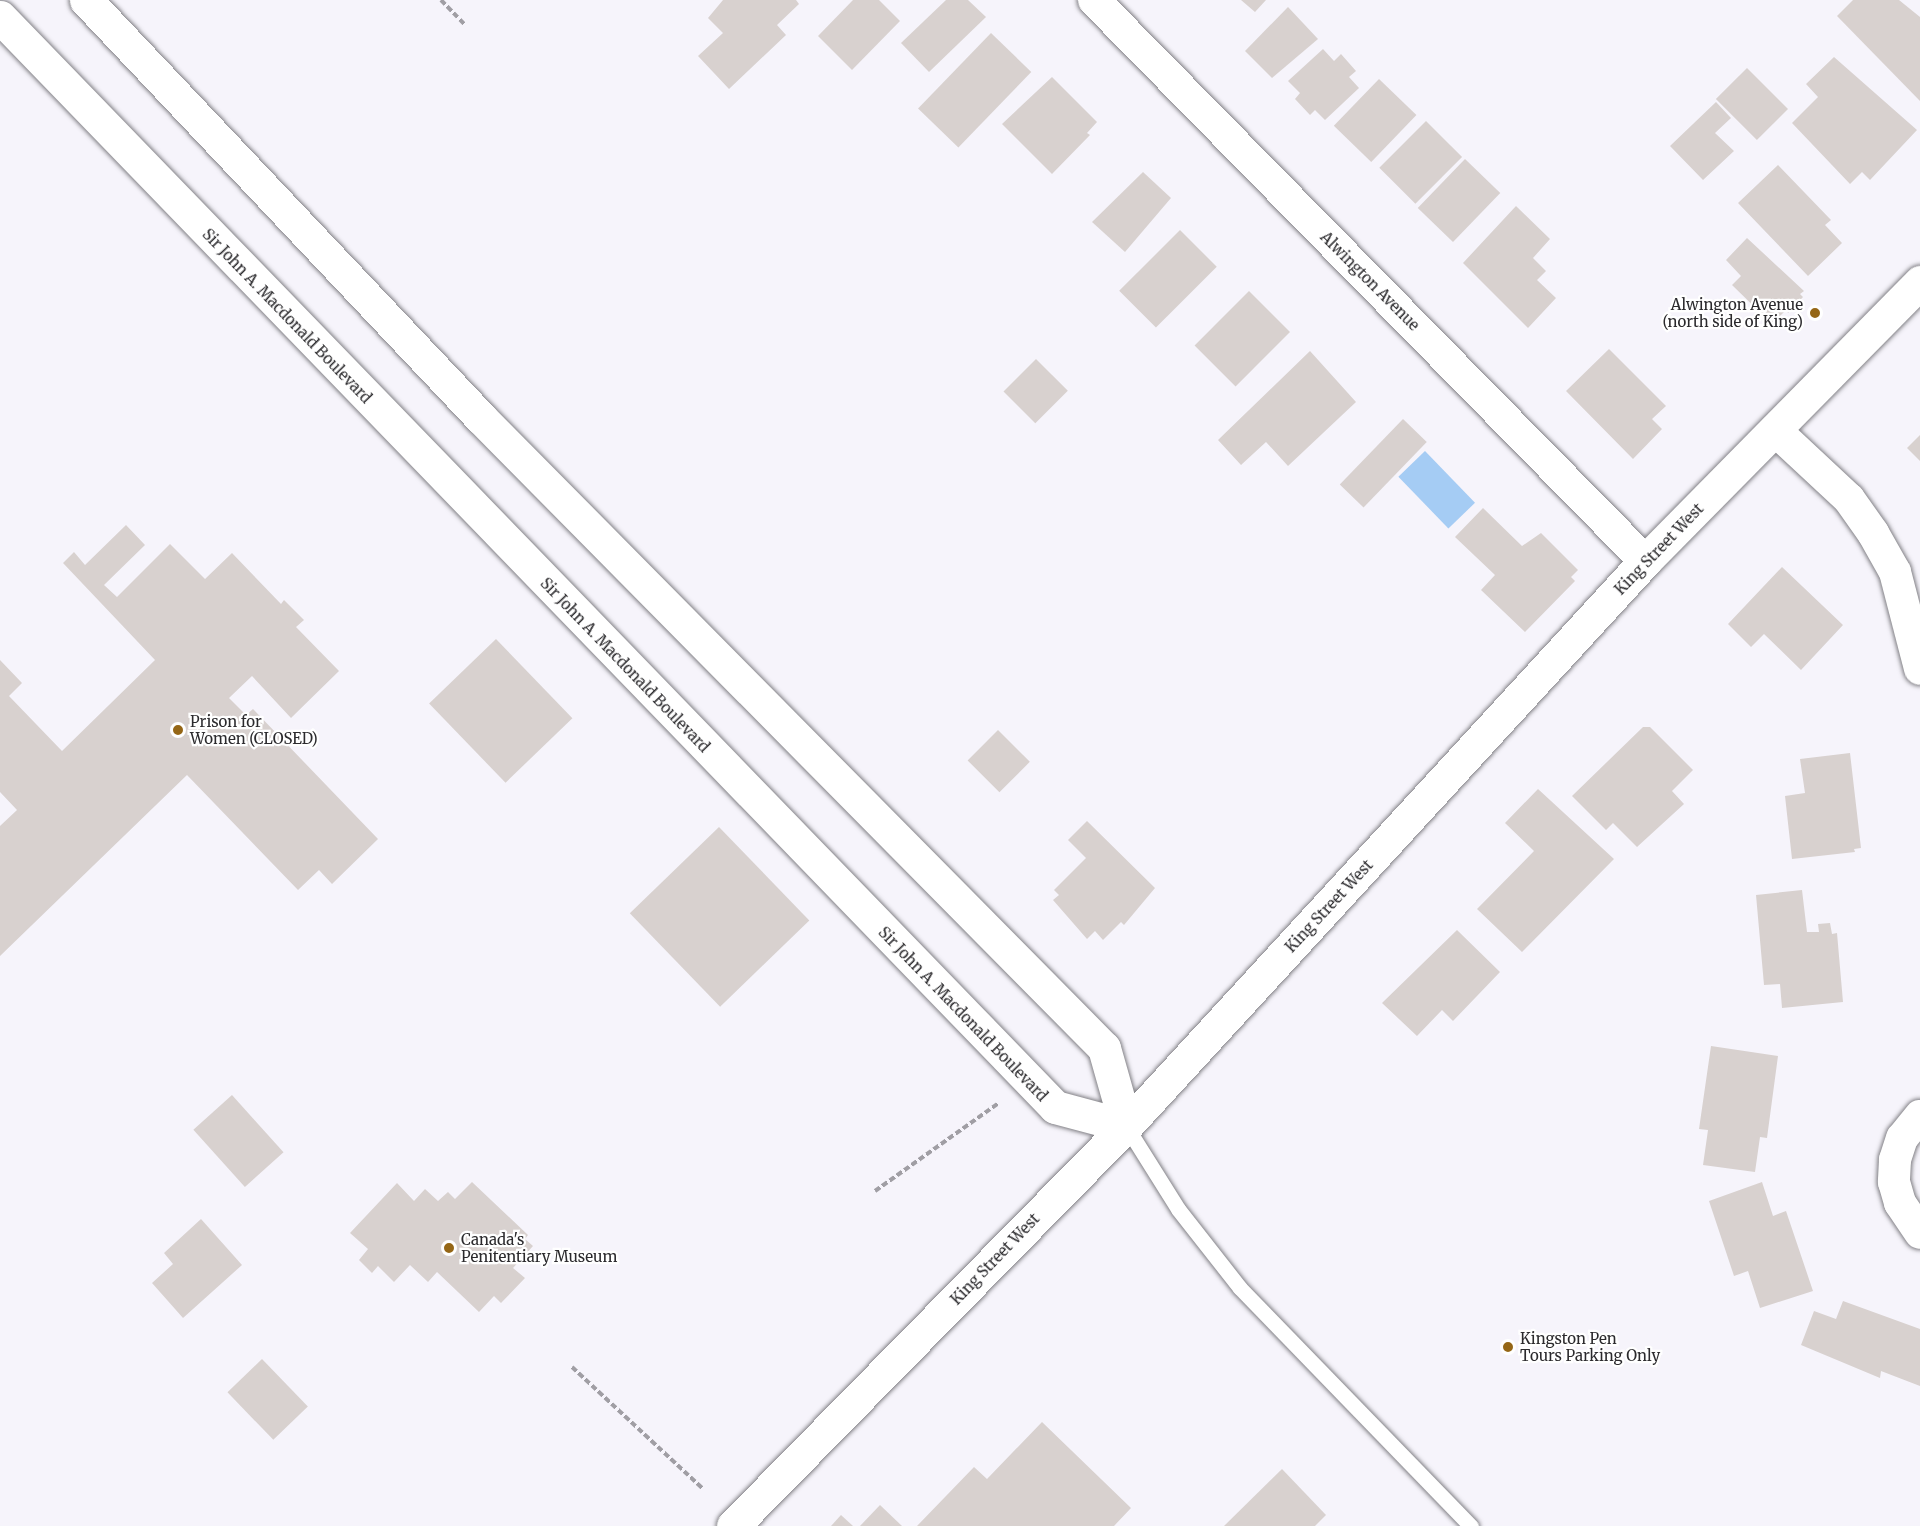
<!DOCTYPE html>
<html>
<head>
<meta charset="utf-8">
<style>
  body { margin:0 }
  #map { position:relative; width:1920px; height:1526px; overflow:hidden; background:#f6f4fb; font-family:Merriweather,serif }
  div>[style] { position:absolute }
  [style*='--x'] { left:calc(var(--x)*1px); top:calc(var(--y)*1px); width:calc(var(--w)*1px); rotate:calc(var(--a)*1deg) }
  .water>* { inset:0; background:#a5ccf4; transform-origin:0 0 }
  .building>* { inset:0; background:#d8d1cf; transform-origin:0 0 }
  .path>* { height:4px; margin-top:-2px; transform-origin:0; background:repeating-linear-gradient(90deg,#a09ea4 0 6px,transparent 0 9px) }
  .roads { filter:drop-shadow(0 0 2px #828186) drop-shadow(0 0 2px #828186) }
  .lane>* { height:15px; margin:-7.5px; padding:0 7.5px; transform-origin:7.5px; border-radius:7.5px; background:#fff }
  .street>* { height:32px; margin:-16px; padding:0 16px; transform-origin:16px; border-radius:16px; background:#fff }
  .secondary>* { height:33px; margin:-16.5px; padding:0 16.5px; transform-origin:16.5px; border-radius:16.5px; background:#fff }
  .primary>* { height:33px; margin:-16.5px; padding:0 16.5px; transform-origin:16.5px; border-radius:16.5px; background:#fff }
  .dots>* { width:16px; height:16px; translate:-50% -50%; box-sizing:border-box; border:3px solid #fff; border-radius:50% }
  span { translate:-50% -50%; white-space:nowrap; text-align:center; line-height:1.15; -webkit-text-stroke:4.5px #fff; paint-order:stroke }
  .street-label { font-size:15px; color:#2b2a2d }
  .poi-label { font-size:15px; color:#2b2a2d }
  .right { translate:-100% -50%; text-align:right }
  .left { translate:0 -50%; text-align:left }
</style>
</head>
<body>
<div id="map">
  <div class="water">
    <div style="left:1425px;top:451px;width:72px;height:37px;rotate:46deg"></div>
  </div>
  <div class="building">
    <div style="clip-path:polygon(723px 0,796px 0,799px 4px,777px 25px,786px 35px,729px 89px,698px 56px,723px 33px,708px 18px)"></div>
    <div style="clip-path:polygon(853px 0,879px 0,900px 21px,852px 70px,818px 36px)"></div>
    <div style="clip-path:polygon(946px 0,968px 0,986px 17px,929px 72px,901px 43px)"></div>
    <div style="clip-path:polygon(1241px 0,1266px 0,1255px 12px)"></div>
    <div style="clip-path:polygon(1853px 0,1899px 0,1920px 17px,1920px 101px,1837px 16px)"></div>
    <div style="clip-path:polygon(1288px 7px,1318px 39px,1272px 78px,1245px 51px)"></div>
    <div style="left:991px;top:33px;width:56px;height:105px;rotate:44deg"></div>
    <div style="clip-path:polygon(1323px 49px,1334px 61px,1341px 54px,1356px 71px,1349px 77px,1359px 88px,1325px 120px,1315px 110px,1310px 115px,1295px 99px,1300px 93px,1288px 81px)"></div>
    <div style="clip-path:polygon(1834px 57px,1917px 130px,1870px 180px,1862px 172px,1850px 184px,1792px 123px,1818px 97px,1806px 84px)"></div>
    <div style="left:1747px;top:68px;width:58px;height:44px;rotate:45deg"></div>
    <div style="clip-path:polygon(1052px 77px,1097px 122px,1087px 133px,1090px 135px,1052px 174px,1002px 124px)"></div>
    <div style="left:1379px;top:79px;width:52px;height:65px;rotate:44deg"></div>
    <div style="clip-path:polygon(1716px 102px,1731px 118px,1715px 133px,1734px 151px,1703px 180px,1670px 146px)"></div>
    <div style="left:1426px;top:121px;width:51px;height:66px;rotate:45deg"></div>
    <div style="left:1465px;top:159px;width:49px;height:68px;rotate:44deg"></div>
    <div style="clip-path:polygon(1778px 165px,1831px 220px,1825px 225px,1842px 243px,1808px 276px,1738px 203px)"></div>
    <div style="clip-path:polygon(1143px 172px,1171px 198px,1125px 252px,1092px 222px)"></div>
    <div style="clip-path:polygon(1516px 206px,1550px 239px,1533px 258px,1546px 271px,1537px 280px,1556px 298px,1528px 328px,1463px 263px)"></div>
    <div style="left:1180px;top:230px;width:52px;height:86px;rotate:45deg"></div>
    <div style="clip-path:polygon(1747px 238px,1804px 291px,1800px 294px,1803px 297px,1788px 313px,1786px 310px,1772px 324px,1732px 285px,1741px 276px,1726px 260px)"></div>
    <div style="left:1249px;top:291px;width:58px;height:77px;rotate:45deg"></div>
    <div style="clip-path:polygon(1609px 349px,1666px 406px,1652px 419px,1662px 429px,1633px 459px,1566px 391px)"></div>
    <div style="clip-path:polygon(1310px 351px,1356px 402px,1288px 466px,1266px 442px,1241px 465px,1218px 440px)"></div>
    <div style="left:1036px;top:359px;width:45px;height:46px;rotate:45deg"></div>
    <div style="left:1403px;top:419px;width:33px;height:91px;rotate:44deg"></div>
    <div style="clip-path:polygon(1920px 435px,1920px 461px,1907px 448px)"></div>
    <div style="clip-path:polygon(1483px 508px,1522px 546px,1541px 533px,1578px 570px,1571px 577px,1575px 581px,1525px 632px,1481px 590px,1495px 575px,1455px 537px)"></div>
    <div style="clip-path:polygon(126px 525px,145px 545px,104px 585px,117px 597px,170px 544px,205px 579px,232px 553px,281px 604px,284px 600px,304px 620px,296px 627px,339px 671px,291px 718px,252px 676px,229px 698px,246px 715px,253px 709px,378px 839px,332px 884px,319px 870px,298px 890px,187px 775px,0 956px,0 826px,17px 810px,0 792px,0 660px,22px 683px,9px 696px,62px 751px,155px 660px,63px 563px,74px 552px,85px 565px)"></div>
    <div style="clip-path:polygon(1782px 567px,1843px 625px,1801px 670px,1764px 634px,1751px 647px,1728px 624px)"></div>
    <div style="left:496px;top:639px;width:110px;height:93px;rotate:46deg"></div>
    <div style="clip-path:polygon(1643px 727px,1650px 727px,1693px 770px,1672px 791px,1684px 804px,1637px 847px,1613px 823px,1606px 830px,1572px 796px)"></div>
    <div style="left:998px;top:730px;width:45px;height:43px;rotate:45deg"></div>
    <div style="clip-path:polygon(1850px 753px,1861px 848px,1854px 849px,1855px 852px,1792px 859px,1785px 796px,1805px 793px,1800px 759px)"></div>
    <div style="clip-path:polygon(1538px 789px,1614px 859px,1522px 952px,1477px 909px,1534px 851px,1505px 823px)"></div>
    <div style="clip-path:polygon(1087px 821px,1155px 888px,1124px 925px,1121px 922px,1103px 940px,1095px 931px,1087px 939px,1053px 900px,1059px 895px,1054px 890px,1086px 858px,1068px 840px)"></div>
    <div style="left:719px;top:827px;width:130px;height:124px;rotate:46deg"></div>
    <div style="clip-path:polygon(1802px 890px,1807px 932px,1819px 932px,1818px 924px,1830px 923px,1832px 934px,1837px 933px,1843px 1002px,1782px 1008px,1780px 984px,1764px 985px,1756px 895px)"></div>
    <div style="clip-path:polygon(1457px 930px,1500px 972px,1453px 1021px,1442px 1010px,1417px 1036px,1382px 1003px)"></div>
    <div style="clip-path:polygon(1711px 1046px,1778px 1056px,1767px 1138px,1760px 1137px,1755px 1172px,1703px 1165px,1708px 1130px,1699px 1129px)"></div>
    <div style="left:232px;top:1095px;width:77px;height:52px;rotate:48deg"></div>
    <div style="clip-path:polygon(472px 1182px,528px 1235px,525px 1239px,533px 1246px,513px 1268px,525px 1278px,501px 1303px,494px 1296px,479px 1312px,437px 1272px,428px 1282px,410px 1265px,394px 1282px,378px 1266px,372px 1273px,359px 1260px,368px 1249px,350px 1233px,397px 1183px,414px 1201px,425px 1189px,438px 1201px,448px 1192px,455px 1199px)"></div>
    <div style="clip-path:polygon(1762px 1182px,1773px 1216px,1786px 1211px,1813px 1291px,1760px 1308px,1748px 1271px,1734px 1276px,1709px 1201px)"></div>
    <div style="clip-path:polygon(201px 1219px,242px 1265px,183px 1318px,152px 1283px,173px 1264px,164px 1253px)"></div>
    <div style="clip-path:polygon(1843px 1301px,1920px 1329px,1920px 1386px,1881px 1371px,1880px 1378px,1801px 1345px,1814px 1311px,1836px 1319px)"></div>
    <div style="left:262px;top:1359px;width:66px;height:48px;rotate:46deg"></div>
    <div style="clip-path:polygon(1042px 1422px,1131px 1508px,1114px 1526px,917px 1526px,974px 1467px,987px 1479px)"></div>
    <div style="clip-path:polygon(1282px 1469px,1326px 1515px,1315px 1526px,1224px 1526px)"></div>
    <div style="clip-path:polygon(880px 1505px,902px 1526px,860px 1526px)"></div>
    <div style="clip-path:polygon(841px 1515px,853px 1526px,831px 1526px)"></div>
  </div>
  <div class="path">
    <div style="--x:441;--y:0;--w:35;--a:46"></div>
    <div style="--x:875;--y:1191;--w:152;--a:-35.4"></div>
    <div style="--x:572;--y:1367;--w:178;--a:42.9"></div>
  </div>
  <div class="roads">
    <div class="lane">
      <div style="--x:1126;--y:1126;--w:98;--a:57.9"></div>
      <div style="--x:1178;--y:1209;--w:100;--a:51.9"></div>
      <div style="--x:1240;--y:1288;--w:332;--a:45.9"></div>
    </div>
    <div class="street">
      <div style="--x:1094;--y:0;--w:786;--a:45.52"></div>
      <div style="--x:1775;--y:430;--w:101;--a:43"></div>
      <div style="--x:1849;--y:499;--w:42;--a:54.8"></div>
      <div style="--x:1873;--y:533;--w:45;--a:60.6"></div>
      <div style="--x:1895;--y:572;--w:100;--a:75.5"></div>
      <div style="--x:1920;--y:1116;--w:28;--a:129"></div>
      <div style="--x:1902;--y:1138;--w:23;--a:108"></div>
      <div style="--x:1895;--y:1160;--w:22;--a:93"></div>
      <div style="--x:1894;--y:1182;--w:22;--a:74"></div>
      <div style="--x:1900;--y:1203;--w:36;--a:56"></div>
    </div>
    <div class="secondary">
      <div style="--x:733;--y:1526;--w:561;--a:-45.51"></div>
      <div style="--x:1126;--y:1126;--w:767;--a:-47.43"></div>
      <div style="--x:1645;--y:561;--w:392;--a:-45.4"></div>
    </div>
    <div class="primary">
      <div style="--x:86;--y:0;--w:575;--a:46.62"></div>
      <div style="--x:481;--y:418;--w:886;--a:45.32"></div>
      <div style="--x:1104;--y:1048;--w:81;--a:74.2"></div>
      <div style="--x:0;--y:17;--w:1517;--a:45.93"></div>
      <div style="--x:1055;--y:1107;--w:73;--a:15"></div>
    </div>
  </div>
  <div class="dots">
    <div style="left:1815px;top:313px;background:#956616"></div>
    <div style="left:178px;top:730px;background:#956616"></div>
    <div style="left:449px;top:1248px;background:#956616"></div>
    <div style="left:1508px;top:1347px;background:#956616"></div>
  </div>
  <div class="street-label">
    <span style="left:1370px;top:281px;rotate:45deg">Alwington Avenue</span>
    <span style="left:287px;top:316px;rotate:46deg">Sir John A. Macdonald Boulevard</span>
    <span style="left:1659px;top:549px;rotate:-46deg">King Street West</span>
    <span style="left:625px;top:665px;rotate:46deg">Sir John A. Macdonald Boulevard</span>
    <span style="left:1329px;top:906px;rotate:-47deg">King Street West</span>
    <span style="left:963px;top:1014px;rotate:46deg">Sir John A. Macdonald Boulevard</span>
    <span style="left:995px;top:1259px;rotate:-46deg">King Street West</span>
  </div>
  <div class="poi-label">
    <span class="right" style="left:1803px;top:313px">Alwington Avenue<br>(north side of King)</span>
    <span class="left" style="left:190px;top:730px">Prison for<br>Women (CLOSED)</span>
    <span class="left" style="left:461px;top:1248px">Canada's<br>Penitentiary Museum</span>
    <span class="left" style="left:1520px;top:1347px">Kingston Pen<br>Tours Parking Only</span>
  </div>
</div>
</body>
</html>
